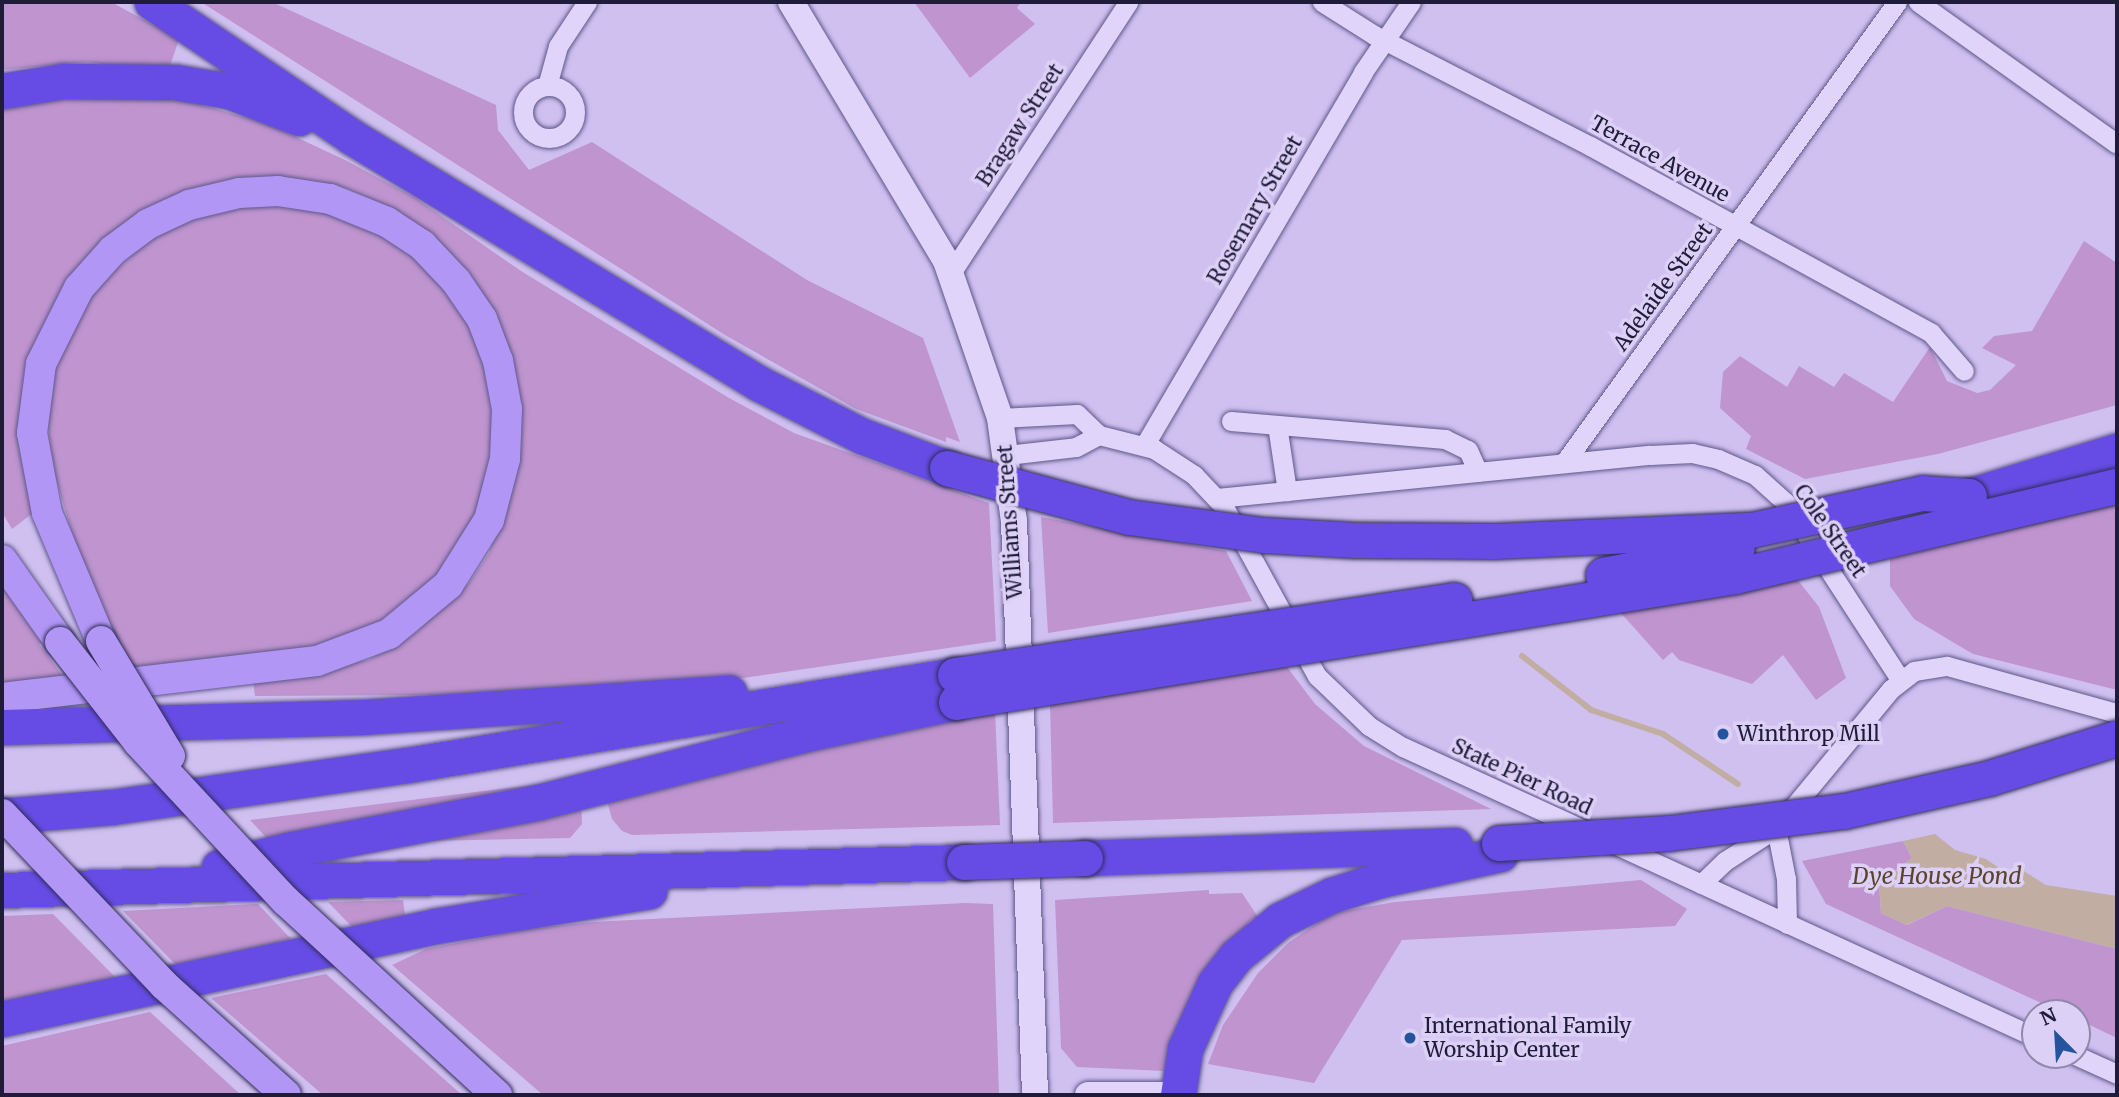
<!DOCTYPE html>
<html>
<head>
<meta charset="utf-8">
<style>
  body { margin:0 }
  #map { position:relative; width:2119px; height:1097px; overflow:hidden; background:#cfc0f0; font-family:Merriweather,serif }
  div>[style] { position:absolute }
  [style*='--x'] { left:calc(var(--x)*1px); top:calc(var(--y)*1px); width:calc(var(--w)*1px); rotate:calc(var(--a)*1deg) }
  .green>* { inset:0; background:#bf94cf }
  .water>* { inset:0; background:#c2ada3 }
  .stream>* { height:6px; margin:-3px; padding:0 3px; transform-origin:3px; border-radius:3px; background:#c2ada3 }
  .roads { filter:drop-shadow(0 0 2px #5e578a) drop-shadow(0 0 2px #5e578a) }
  .minor>* { height:19px; margin:-9.5px; padding:0 9.5px; transform-origin:9.5px; border-radius:9.5px; background:#e0d4fa }
  .minor>.ring { margin:-9.5px; padding:0; box-sizing:content-box; background:none; border:19px solid #e0d4fa; border-radius:50% }
  .secondary>* { height:26px; margin:-13px; padding:0 13px; transform-origin:13px; border-radius:13px; background:#e0d4fa }
  .primary>* { height:30px; margin:-15px; padding:0 15px; transform-origin:15px; border-radius:15px; background:#b296f6 }
  .motorway>* { height:35px; margin:-17.5px; padding:0 17.5px; transform-origin:17.5px; border-radius:17.5px; background:#664ce4 }
  .bridges { filter:drop-shadow(0 0 2px #2f2c58) drop-shadow(0 0 2px #2f2c58) }
  .primary-bridge>* { height:30px; margin:-15px; padding:0 15px; transform-origin:15px; border-radius:15px; background:#b296f6 }
  .motorway-bridge>* { height:35px; margin:-17.5px; padding:0 17.5px; transform-origin:17.5px; border-radius:17.5px; background:#664ce4 }
  .dots>* { width:19px; height:19px; translate:-50% -50%; box-sizing:border-box; border:4px solid #ddd0f7; border-radius:50% }
  span { translate:-50% -50%; white-space:nowrap; text-align:center; line-height:1.15; -webkit-text-stroke:7px #ddd0f7; paint-order:stroke }
  .street-label { font-size:21px; color:#1f1c39 }
  .poi-label { font-size:21px; color:#1f1c39 }
  .left { translate:0 -50%; text-align:left }
  .water-label { font-size:23px; color:#5a442b; font-style:italic }
  .frame { position:absolute; inset:0; border:4px solid #1f1c39; pointer-events:none }
  .north { position:absolute; left:2021px; top:999px; width:70px; height:70px; box-sizing:border-box; background:#ddd0f7; border:2px solid #9188ab; border-radius:50%; rotate:336deg; font-size:19px; font-weight:700; line-height:28px; text-align:center; color:#1f1c39 }
  .north::after { content:''; display:block; margin:auto; width:24px; height:32px; background:#24549d; clip-path:polygon(50% 0,100% 100%,50% 72%,0 100%) }
</style>
</head>
<body>
<div id="map">
  <div class="green">
    <div style="clip-path:polygon(2px 2px,111px 2px,179px 39px,168px 72px,87px 62px,2px 70px)"></div>
    <div style="clip-path:polygon(201px 2px,272px 2px,496px 105px,498px 130px,529px 170px,592px 142px,807px 280px,923px 338px,960px 442px,946px 437px,946px 442px,856px 409px,725px 335px)"></div>
    <div style="clip-path:polygon(914px 2px,1021px 2px,1017px 8px,1035px 24px,970px 78px)"></div>
    <div style="clip-path:polygon(114px 91px,184px 100px,268px 124px,345px 160px,414px 197px,521px 271px,729px 398px,794px 433px,989px 503px,996px 641px,743px 678px,440px 695px,255px 696px,253px 682px,368px 660px,414px 634px,469px 583px,489px 553px,515px 479px,521px 433px,510px 358px,498px 319px,469px 272px,400px 212px,348px 189px,300px 179px,236px 179px,114px 235px,21px 436px,33px 513px,12px 529px,2px 512px,2px 104px)"></div>
    <div style="clip-path:polygon(308px 205px,397px 241px,437px 275px,483px 342px,498px 451px,486px 499px,438px 580px,378px 627px,327px 649px,136px 673px,117px 640px,77px 550px,51px 462px,47px 409px,57px 361px,76px 312px,101px 282px,147px 242px,187px 221px,235px 207px)"></div>
    <div style="clip-path:polygon(2084px 241px,2117px 263px,2117px 405px,1938px 454px,1805px 479px,1746px 449px,1751px 436px,1720px 408px,1723px 372px,1740px 356px,1787px 387px,1799px 366px,1834px 387px,1844px 373px,1893px 402px,1930px 347px,1947px 381px,1977px 393px,1990px 390px,2016px 365px,1982px 348px,1994px 336px,2032px 331px)"></div>
    <div style="clip-path:polygon(2117px 501px,2117px 690px,1973px 654px,1914px 619px,1890px 586px,1890px 559px)"></div>
    <div style="clip-path:polygon(1041px 517px,1226px 551px,1252px 601px,1048px 633px)"></div>
    <div style="clip-path:polygon(1797px 579px,1819px 607px,1846px 678px,1816px 700px,1783px 655px,1752px 684px,1679px 660px,1672px 652px,1663px 660px,1620px 612px)"></div>
    <div style="clip-path:polygon(2px 584px,43px 643px,39px 644px,67px 682px,2px 689px)"></div>
    <div style="clip-path:polygon(1287px 667px,1315px 704px,1364px 746px,1491px 809px,1053px 823px,1050px 704px)"></div>
    <div style="clip-path:polygon(995px 712px,1000px 825px,632px 835px,622px 831px,612px 819px,607px 801px,610px 784px)"></div>
    <div style="clip-path:polygon(556px 782px,581px 799px,582px 824px,570px 838px,272px 844px,250px 820px)"></div>
    <div style="clip-path:polygon(1903px 841px,1912px 858px,1879px 883px,1881px 913px,1907px 925px,1947px 906px,2117px 949px,2117px 1038px,2077px 1019px,2077px 1013px,2063px 1013px,1826px 904px,1802px 861px)"></div>
    <div style="clip-path:polygon(1641px 880px,1687px 909px,1675px 926px,1402px 940px,1314px 1083px,1208px 1064px,1223px 1025px,1258px 973px,1288px 943px,1332px 913px,1395px 902px)"></div>
    <div style="clip-path:polygon(1209px 890px,1209px 894px,1242px 893px,1258px 917px,1251px 920px,1211px 967px,1164px 1071px,1077px 1067px,1061px 1048px,1055px 900px)"></div>
    <div style="clip-path:polygon(403px 900px,405px 915px,354px 929px,328px 902px)"></div>
    <div style="clip-path:polygon(965px 903px,993px 904px,999px 1094px,543px 1095px,392px 965px,426px 949px,528px 929px,592px 922px)"></div>
    <div style="clip-path:polygon(258px 904px,291px 939px,178px 967px,123px 911px)"></div>
    <div style="clip-path:polygon(53px 914px,116px 978px,2px 1004px,2px 916px)"></div>
    <div style="clip-path:polygon(326px 974px,462px 1095px,323px 1095px,211px 998px)"></div>
    <div style="clip-path:polygon(150px 1012px,241px 1095px,2px 1095px,2px 1046px)"></div>
  </div>
  <div class="water">
    <div style="clip-path:polygon(1935px 834px,1955px 850px,1986px 859px,2005px 872px,2019px 868px,2046px 885px,2117px 896px,2117px 949px,1947px 906px,1906px 925px,1881px 913px,1879px 883px,1912px 858px,1903px 841px)"></div>
  </div>
  <div class="stream">
    <div style="--x:1522;--y:656;--w:88;--a:38"></div>
    <div style="--x:1591;--y:710;--w:76;--a:18.4"></div>
    <div style="--x:1663;--y:734;--w:90;--a:33.7"></div>
  </div>
  <div class="roads">
    <div class="minor">
      <div style="--x:1322;--y:2;--w:62;--a:32.4"></div>
      <div style="--x:1374;--y:35;--w:243;--a:27.2"></div>
      <div style="--x:1590;--y:146;--w:389;--a:28.7"></div>
      <div style="--x:1931;--y:333;--w:50;--a:49"></div>
      <div style="--x:1918;--y:2;--w:244;--a:35.5"></div>
      <div style="--x:547;--y:86;--w:41;--a:-74.6"></div>
      <div style="--x:558;--y:46;--w:53;--a:-56.6"></div>
      <div class="ring" style="left:523px;top:86px;width:33px;height:33px"></div>
      <div style="--x:951;--y:273;--w:324;--a:-56.8"></div>
      <div style="--x:1000;--y:418;--w:77;--a:-3"></div>
      <div style="--x:1077;--y:414;--w:30;--a:44"></div>
      <div style="--x:1099;--y:435;--w:57;--a:14.3"></div>
      <div style="--x:1154;--y:449;--w:48;--a:33"></div>
      <div style="--x:1194;--y:475;--w:44;--a:46.8"></div>
      <div style="--x:1224;--y:507;--w:193;--a:61.2"></div>
      <div style="--x:1317;--y:676;--w:72;--a:43.9"></div>
      <div style="--x:1369;--y:726;--w:40;--a:32"></div>
      <div style="--x:1403;--y:747;--w:695;--a:24.65"></div>
      <div style="--x:1231;--y:421;--w:215;--a:4.8"></div>
      <div style="--x:1445;--y:439;--w:25;--a:26"></div>
      <div style="--x:1468;--y:450;--w:24;--a:66"></div>
      <div style="--x:1277;--y:425;--w:67;--a:81.4"></div>
      <div style="--x:1144;--y:446;--w:433;--a:-59.6"></div>
      <div style="--x:1363;--y:72;--w:85;--a:-55.6"></div>
      <div style="--x:1007;--y:455;--w:69;--a:-6.6"></div>
      <div style="--x:1076;--y:447;--w:26;--a:-28"></div>
      <div style="--x:1564;--y:463;--w:569;--a:-54.16"></div>
      <div style="--x:1217;--y:498;--w:435;--a:-5.7"></div>
      <div style="--x:1650;--y:455;--w:42;--a:-2.7"></div>
      <div style="--x:1692;--y:453;--w:27;--a:13"></div>
      <div style="--x:1718;--y:459;--w:40;--a:23.4"></div>
      <div style="--x:1755;--y:475;--w:40;--a:42"></div>
      <div style="--x:1785;--y:502;--w:211;--a:57"></div>
      <div style="--x:1776;--y:828;--w:52;--a:78.9"></div>
      <div style="--x:1786;--y:879;--w:45;--a:88.7"></div>
      <div style="--x:1701;--y:884;--w:33;--a:-44"></div>
      <div style="--x:1725;--y:861;--w:61;--a:-32.9"></div>
      <div style="--x:1776;--y:828;--w:180;--a:-50.4"></div>
      <div style="--x:1891;--y:689;--w:29;--a:-38"></div>
      <div style="--x:1914;--y:671;--w:33;--a:-9"></div>
      <div style="--x:1947;--y:666;--w:176;--a:15.5"></div>
      <div style="--x:2075;--y:1055;--w:46;--a:24.3"></div>
    </div>
    <div class="secondary">
      <div style="--x:791;--y:2;--w:302;--a:59.1"></div>
      <div style="--x:946;--y:261;--w:166;--a:71"></div>
      <div style="--x:1000;--y:418;--w:104;--a:82.3"></div>
      <div style="--x:1014;--y:521;--w:574;--a:87.9"></div>
      <div style="--x:1088;--y:1095;--w:75;--a:0"></div>
    </div>
    <div class="primary">
      <div style="--x:2;--y:560;--w:100;--a:54.7"></div>
      <div style="--x:2;--y:698;--w:317;--a:-6.7"></div>
      <div style="--x:317;--y:661;--w:77;--a:-20.6"></div>
      <div style="--x:389;--y:634;--w:77;--a:-39.7"></div>
      <div style="--x:448;--y:585;--w:77;--a:-57.8"></div>
      <div style="--x:489;--y:520;--w:63;--a:-75.3"></div>
      <div style="--x:505;--y:459;--w:50;--a:-87.7"></div>
      <div style="--x:507;--y:409;--w:49;--a:-100.6"></div>
      <div style="--x:498;--y:361;--w:45;--a:-110.9"></div>
      <div style="--x:482;--y:319;--w:46;--a:-124.4"></div>
      <div style="--x:456;--y:281;--w:50;--a:-133.4"></div>
      <div style="--x:422;--y:245;--w:42;--a:-146.7"></div>
      <div style="--x:387;--y:222;--w:61;--a:-158"></div>
      <div style="--x:330;--y:199;--w:53;--a:-171.3"></div>
      <div style="--x:278;--y:191;--w:39;--a:177"></div>
      <div style="--x:239;--y:193;--w:51;--a:166.5"></div>
      <div style="--x:189;--y:205;--w:45;--a:155.1"></div>
      <div style="--x:148;--y:224;--w:44;--a:143.4"></div>
      <div style="--x:113;--y:250;--w:51;--a:131.8"></div>
      <div style="--x:79;--y:288;--w:85;--a:116.6"></div>
      <div style="--x:41;--y:364;--w:70;--a:97.4"></div>
      <div style="--x:32;--y:433;--w:81;--a:79.4"></div>
      <div style="--x:47;--y:513;--w:139;--a:67.1"></div>
    </div>
    <div class="motorway">
      <div style="--x:152;--y:2;--w:241;--a:34"></div>
      <div style="--x:352;--y:137;--w:475;--a:31.2"></div>
      <div style="--x:758;--y:383;--w:117;--a:27"></div>
      <div style="--x:862;--y:436;--w:91;--a:20.6"></div>
      <div style="--x:2;--y:91;--w:62;--a:-9.3"></div>
      <div style="--x:63;--y:81;--w:112;--a:0.5"></div>
      <div style="--x:175;--y:82;--w:55;--a:9.5"></div>
      <div style="--x:229;--y:91;--w:75;--a:21.1"></div>
      <div style="--x:1969;--y:496;--w:155;--a:-16.9"></div>
      <div style="--x:2;--y:727;--w:362;--a:-1.6"></div>
      <div style="--x:364;--y:717;--w:366;--a:-3.8"></div>
      <div style="--x:2;--y:816;--w:110;--a:-4.7"></div>
      <div style="--x:112;--y:807;--w:299;--a:-8.1"></div>
      <div style="--x:408;--y:765;--w:554;--a:-9.34"></div>
      <div style="--x:1085;--y:858;--w:370;--a:-2"></div>
      <div style="--x:219;--y:867;--w:71;--a:-13.8"></div>
      <div style="--x:288;--y:850;--w:256;--a:-10.8"></div>
      <div style="--x:539;--y:802;--w:280;--a:-14.3"></div>
      <div style="--x:810;--y:733;--w:149;--a:-12"></div>
      <div style="--x:2;--y:890;--w:962;--a:-1.67"></div>
      <div style="--x:2;--y:1019;--w:444;--a:-12.1"></div>
      <div style="--x:436;--y:926;--w:216;--a:-9.3"></div>
      <div style="--x:1178;--y:1095;--w:47;--a:-81.3"></div>
      <div style="--x:1185;--y:1049;--w:72;--a:-65.6"></div>
      <div style="--x:1215;--y:983;--w:34;--a:-52"></div>
      <div style="--x:1236;--y:956;--w:57;--a:-39.3"></div>
      <div style="--x:1280;--y:920;--w:58;--a:-25.7"></div>
      <div style="--x:1332;--y:895;--w:50;--a:-17.4"></div>
      <div style="--x:1380;--y:880;--w:123;--a:-12.2"></div>
    </div>
  </div>
  <div class="bridges">
    <div class="primary-bridge">
      <div style="--x:101;--y:641;--w:134;--a:59"></div>
      <div style="--x:60;--y:642;--w:127;--a:52"></div>
      <div style="--x:138;--y:742;--w:217;--a:47.1"></div>
      <div style="--x:286;--y:901;--w:287;--a:42.6"></div>
      <div style="--x:2;--y:814;--w:236;--a:46.5"></div>
      <div style="--x:164;--y:985;--w:164;--a:42"></div>
    </div>
    <div class="motorway-bridge">
      <div style="--x:947;--y:468;--w:188;--a:15.1"></div>
      <div style="--x:1129;--y:517;--w:136;--a:7.6"></div>
      <div style="--x:1264;--y:535;--w:91;--a:3.1"></div>
      <div style="--x:1355;--y:540;--w:139;--a:0.4"></div>
      <div style="--x:1494;--y:541;--w:257;--a:-2.5"></div>
      <div style="--x:1751;--y:530;--w:175;--a:-12.2"></div>
      <div style="--x:1922;--y:493;--w:47;--a:3.7"></div>
      <div style="--x:1603;--y:575;--w:136;--a:-11"></div>
      <div style="--x:955;--y:675;--w:505;--a:-8.55"></div>
      <div style="--x:956;--y:702;--w:789;--a:-9.19"></div>
      <div style="--x:1735;--y:576;--w:392;--a:-13.3"></div>
      <div style="--x:1499;--y:843;--w:170;--a:-3.4"></div>
      <div style="--x:1669;--y:833;--w:176;--a:-7.2"></div>
      <div style="--x:1844;--y:811;--w:149;--a:-12.8"></div>
      <div style="--x:1989;--y:778;--w:134;--a:-17.4"></div>
      <div style="--x:964;--y:862;--w:121;--a:-1.9"></div>
    </div>
  </div>
  <div class="dots">
    <div style="left:1723px;top:734px;background:#24549d"></div>
    <div style="left:1410px;top:1038px;background:#24549d"></div>
  </div>
  <div class="street-label">
    <span style="left:1020px;top:125px;rotate:-57deg">Bragaw Street</span>
    <span style="left:1660px;top:159px;rotate:29deg">Terrace Avenue</span>
    <span style="left:1255px;top:210px;rotate:-60deg">Rosemary Street</span>
    <span style="left:1663px;top:287px;rotate:-54deg">Adelaide Street</span>
    <span style="left:1010px;top:522px;rotate:-94deg">Williams Street</span>
    <span style="left:1830px;top:531px;rotate:55deg">Cole Street</span>
    <span style="left:1522px;top:777px;rotate:25deg">State Pier Road</span>
  </div>
  <div class="poi-label">
    <span class="left" style="left:1737px;top:734px">Winthrop Mill</span>
    <span class="left" style="left:1424px;top:1038px">International Family<br>Worship Center</span>
  </div>
  <div class="water-label">
    <span style="left:1937px;top:876px">Dye House Pond</span>
  </div>
  <div class="frame"></div>
  <div class="north">N</div>
</div>
</body>
</html>
